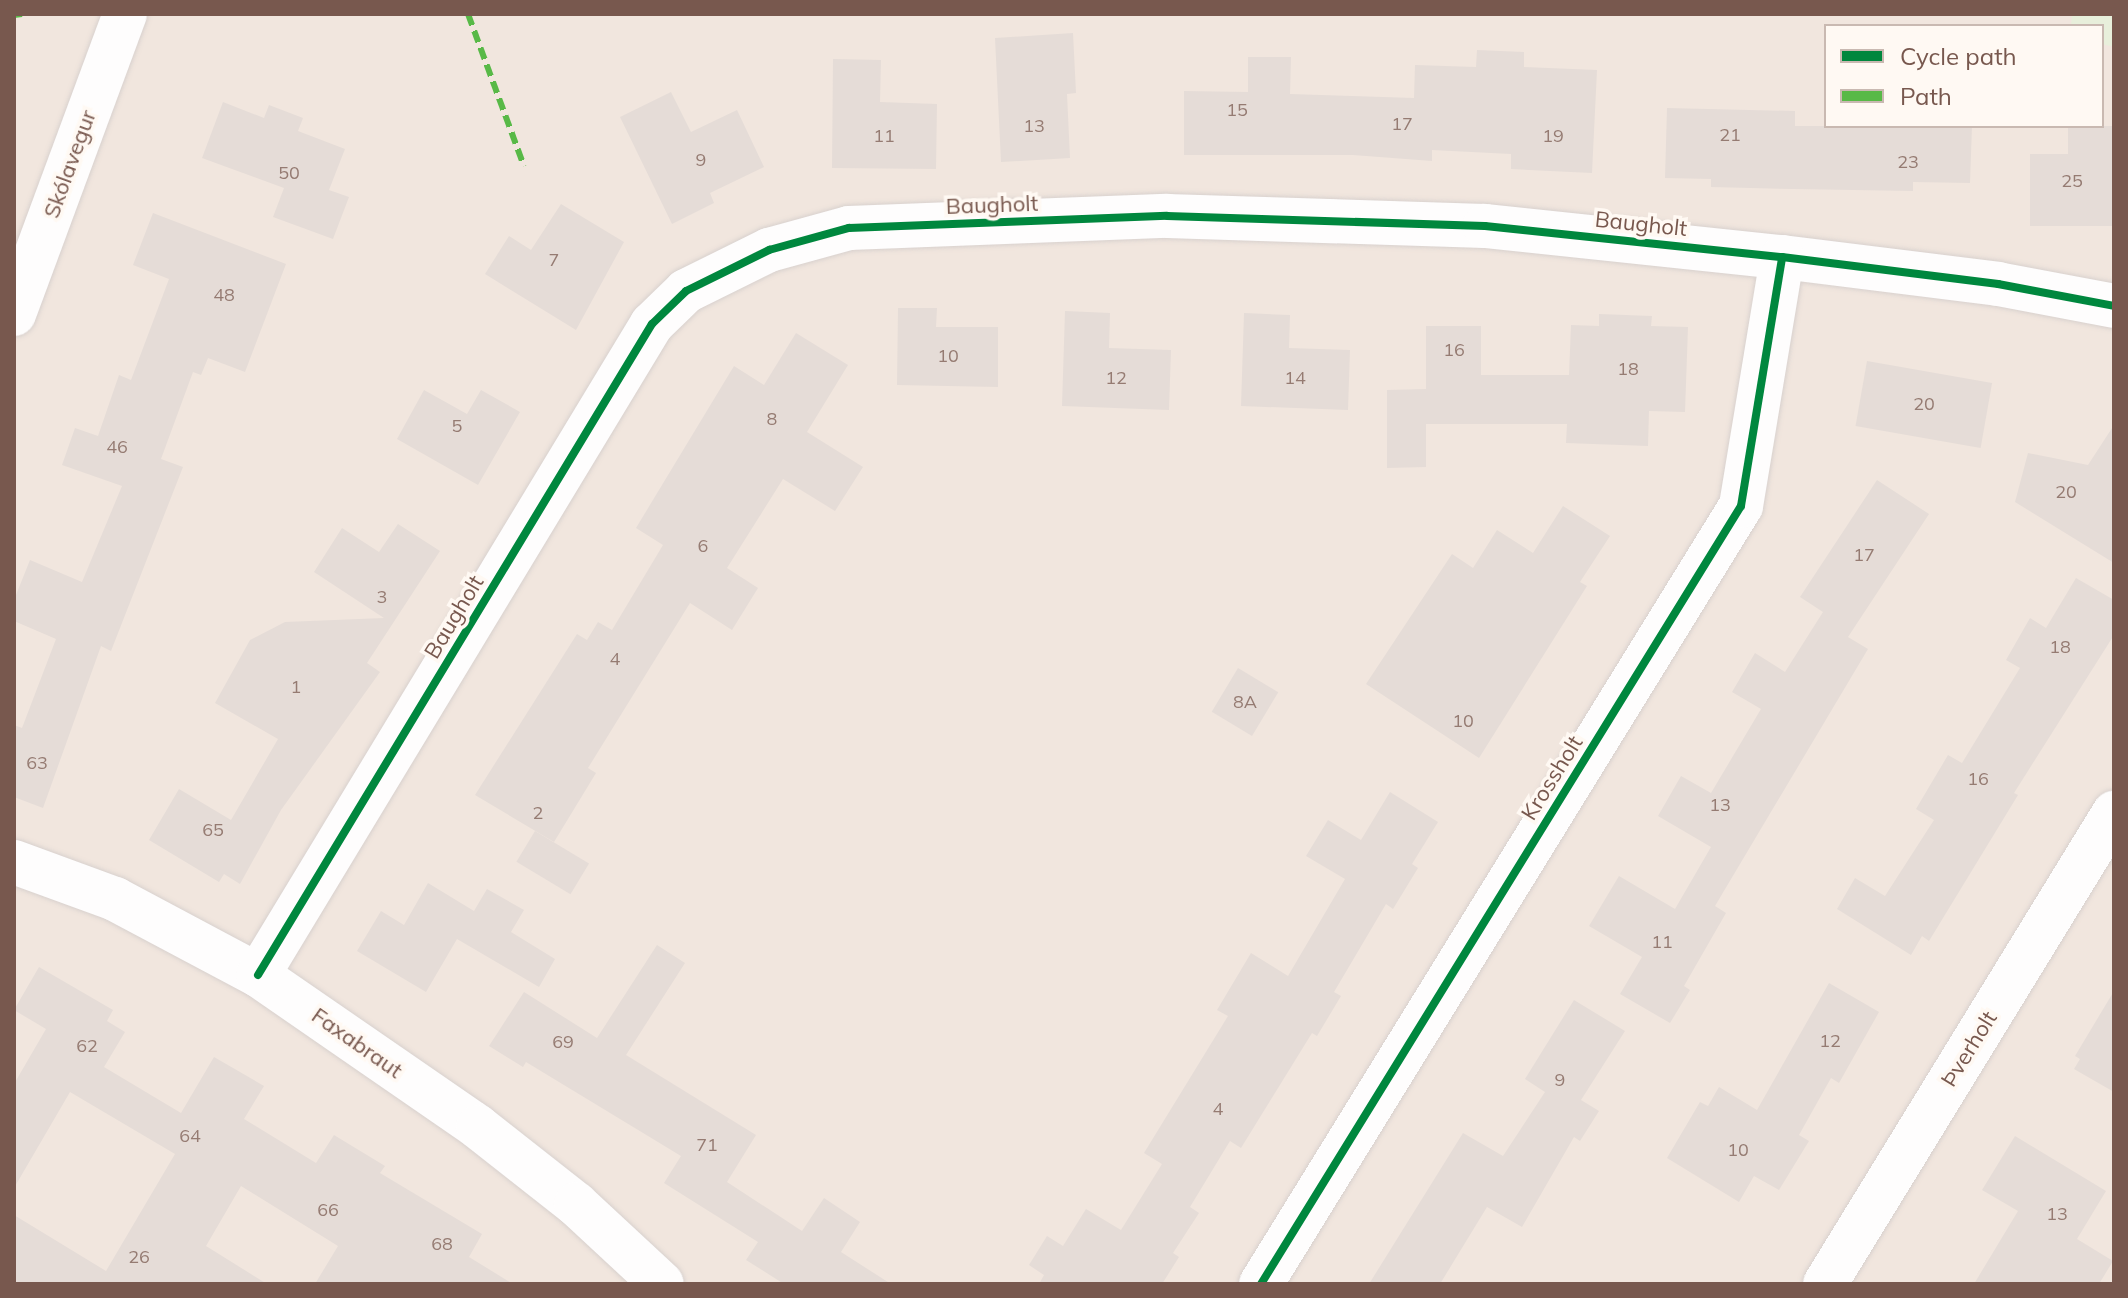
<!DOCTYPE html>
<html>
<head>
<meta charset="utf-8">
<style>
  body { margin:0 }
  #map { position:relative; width:2128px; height:1298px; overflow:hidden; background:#f8f4f0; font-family:Mulish,sans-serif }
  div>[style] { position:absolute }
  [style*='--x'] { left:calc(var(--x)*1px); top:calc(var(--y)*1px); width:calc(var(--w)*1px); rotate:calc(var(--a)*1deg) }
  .residential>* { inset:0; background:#f1e6de }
  .green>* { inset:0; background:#e8efdb }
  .building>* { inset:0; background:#e5dcd7; transform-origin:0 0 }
  .roads { filter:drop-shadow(0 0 2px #d8d1ce) drop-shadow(0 0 2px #d8d1ce) }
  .minor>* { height:44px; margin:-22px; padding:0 22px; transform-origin:22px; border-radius:22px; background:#fefdfd }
  .quiet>* { height:6px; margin-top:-3px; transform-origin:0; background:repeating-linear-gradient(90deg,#58b947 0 12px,transparent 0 18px) }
  .cycleway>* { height:8px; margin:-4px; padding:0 4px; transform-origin:4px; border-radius:4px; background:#00873e }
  span { translate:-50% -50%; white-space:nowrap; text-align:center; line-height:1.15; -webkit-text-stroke:7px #fff9f3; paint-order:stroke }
  .number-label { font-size:18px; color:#957b72 }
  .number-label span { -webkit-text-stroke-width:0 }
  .street-label { font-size:22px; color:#78584e }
  .frame { position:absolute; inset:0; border:16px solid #78584e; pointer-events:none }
  .legend { position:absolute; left:1824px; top:24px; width:280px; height:104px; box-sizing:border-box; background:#fff9f3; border:2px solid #c9b9b1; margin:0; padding:10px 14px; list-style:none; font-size:24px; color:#78584e }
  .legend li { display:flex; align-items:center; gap:16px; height:40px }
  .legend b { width:40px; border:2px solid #c9b9b1 }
</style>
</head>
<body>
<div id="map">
  <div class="residential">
    <div style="clip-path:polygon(evenodd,14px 14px,2114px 14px,2114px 1284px,14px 1284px,14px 14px,1826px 26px,2102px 26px,2102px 126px,1826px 126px,1826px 26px)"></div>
  </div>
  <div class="green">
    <div style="clip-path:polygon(2072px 14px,2114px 14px,2114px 47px,2102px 44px,2102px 26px,2071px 26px)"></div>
  </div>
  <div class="building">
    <div style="clip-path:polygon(1073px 33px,1076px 93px,1067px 94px,1070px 158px,1001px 162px,995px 38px)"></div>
    <div style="clip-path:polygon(1477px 50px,1524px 52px,1524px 67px,1597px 70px,1592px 173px,1511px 169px,1511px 154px,1432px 150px,1432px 161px,1353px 155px,1184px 155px,1184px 91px,1248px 92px,1248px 57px,1291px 57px,1290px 94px,1414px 98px,1415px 65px,1476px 67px)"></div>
    <div style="clip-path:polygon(833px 59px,881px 60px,880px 102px,937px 104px,936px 169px,832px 168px)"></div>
    <div style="clip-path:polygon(671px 92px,691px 132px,737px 110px,764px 167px,710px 193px,714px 203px,672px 224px,620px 117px)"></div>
    <div style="clip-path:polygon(223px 102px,264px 118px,269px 105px,303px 118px,298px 131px,345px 149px,329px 190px,349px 197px,333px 239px,273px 217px,284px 188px,202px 158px)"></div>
    <div style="clip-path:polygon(1667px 108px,1795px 111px,1795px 126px,1972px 126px,1970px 183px,1913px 182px,1913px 191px,1793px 189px,1711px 187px,1711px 179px,1665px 178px)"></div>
    <div style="clip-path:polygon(2068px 126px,2114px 126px,2114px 226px,2030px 226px,2030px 154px,2068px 154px)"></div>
    <div style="clip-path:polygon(561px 204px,624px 242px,576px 330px,485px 274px,509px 236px,531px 250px)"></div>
    <div style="clip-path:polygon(153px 213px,286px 264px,245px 372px,208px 358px,201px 375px,193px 372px,161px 459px,183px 467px,111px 651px,101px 646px,43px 808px,14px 797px,14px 725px,22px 728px,56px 639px,14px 621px,14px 600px,30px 560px,82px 582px,122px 486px,62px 465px,75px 428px,98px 436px,119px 375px,131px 380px,169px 279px,133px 265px)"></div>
    <div style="clip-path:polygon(898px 308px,937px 308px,936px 327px,998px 327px,998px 387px,897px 385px)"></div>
    <div style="clip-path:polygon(1065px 311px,1110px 313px,1109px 348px,1171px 350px,1169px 410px,1062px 406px)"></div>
    <div style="clip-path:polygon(1244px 313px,1290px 315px,1289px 348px,1350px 350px,1348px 410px,1241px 406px)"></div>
    <div style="clip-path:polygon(1599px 314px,1652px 316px,1651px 326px,1688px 327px,1685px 412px,1649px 411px,1648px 446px,1566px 443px,1567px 424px,1426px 424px,1426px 467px,1387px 468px,1387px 390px,1426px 389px,1426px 326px,1481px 326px,1481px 375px,1569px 375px,1571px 325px,1599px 326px)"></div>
    <div style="clip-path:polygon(796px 333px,848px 365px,807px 432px,863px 467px,835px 511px,783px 479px,727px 568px,758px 588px,732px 630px,690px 603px,588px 768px,596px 773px,554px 842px,475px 795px,577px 634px,587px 640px,598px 622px,612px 630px,663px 545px,636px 528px,734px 366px,764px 385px)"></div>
    <div style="left:1867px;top:361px;width:127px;height:66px;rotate:10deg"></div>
    <div style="clip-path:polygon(424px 390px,467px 414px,481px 390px,520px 412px,478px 485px,397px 439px)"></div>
    <div style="clip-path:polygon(2114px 425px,2114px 563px,2015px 502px,2028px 453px,2088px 465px)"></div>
    <div style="clip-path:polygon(1877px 480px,1929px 514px,1848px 637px,1868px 649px,1715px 906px,1726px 913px,1684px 986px,1690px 990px,1670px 1023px,1620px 994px,1642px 957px,1589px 926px,1619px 876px,1675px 909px,1711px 847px,1658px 816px,1681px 776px,1711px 793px,1761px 709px,1732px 692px,1755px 653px,1785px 672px,1823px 612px,1800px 597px)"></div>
    <div style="clip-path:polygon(1563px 506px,1610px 536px,1580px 582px,1587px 586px,1479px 758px,1366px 684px,1452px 554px,1473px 568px,1497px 530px,1533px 553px)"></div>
    <div style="clip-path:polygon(398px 524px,440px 551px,367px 663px,380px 672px,281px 810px,240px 884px,224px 874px,219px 882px,149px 840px,179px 789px,231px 820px,278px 739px,215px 703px,250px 640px,285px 622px,384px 618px,314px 572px,342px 528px,379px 552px)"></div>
    <div style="clip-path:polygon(2076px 578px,2114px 600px,2114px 635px,2014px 793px,2018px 795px,1929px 941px,1922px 936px,1911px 955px,1837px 909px,1855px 878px,1885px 896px,1934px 820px,1916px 809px,1948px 755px,1962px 763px,2020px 668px,2006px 660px,2030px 618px,2046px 628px)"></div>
    <div style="left:1238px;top:668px;width:47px;height:51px;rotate:31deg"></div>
    <div style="clip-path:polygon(1390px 792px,1438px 822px,1412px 864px,1418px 868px,1393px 909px,1386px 904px,1334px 992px,1341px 996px,1317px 1036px,1312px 1033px,1241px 1148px,1230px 1141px,1190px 1207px,1199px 1213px,1173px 1253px,1179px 1257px,1162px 1284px,1125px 1284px,1096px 1266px,1125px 1284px,1039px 1284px,1044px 1275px,1029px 1265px,1047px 1236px,1063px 1246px,1086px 1209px,1121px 1230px,1162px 1164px,1144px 1153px,1228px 1016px,1217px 1010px,1251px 953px,1288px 976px,1345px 879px,1306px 856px,1328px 820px,1361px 840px)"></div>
    <div style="left:535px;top:831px;width:63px;height:36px;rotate:31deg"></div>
    <div style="clip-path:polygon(428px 883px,474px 911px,487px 889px,524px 910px,511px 932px,555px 959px,539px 987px,457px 939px,426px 992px,357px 951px,381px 911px,404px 925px)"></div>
    <div style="clip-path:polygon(657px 945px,685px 963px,626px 1055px,756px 1135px,727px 1182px,802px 1231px,824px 1198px,860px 1222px,841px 1252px,891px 1284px,784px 1284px,746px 1260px,758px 1242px,664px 1183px,681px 1156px,526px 1062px,523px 1067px,489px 1046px,524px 992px,597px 1038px)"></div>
    <div style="clip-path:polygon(39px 967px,113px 1010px,107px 1021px,125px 1032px,104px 1067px,181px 1113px,214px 1057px,264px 1086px,244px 1119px,316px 1163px,334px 1135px,385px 1166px,380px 1173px,482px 1234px,469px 1257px,513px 1284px,315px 1284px,338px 1246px,241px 1186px,206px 1246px,267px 1284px,14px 1284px,14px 1215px,106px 1271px,175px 1154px,70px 1092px,14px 1188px,14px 1084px,46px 1029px,14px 1010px)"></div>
    <div style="clip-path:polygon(1829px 983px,1879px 1012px,1839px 1083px,1831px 1078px,1799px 1135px,1809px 1141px,1779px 1190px,1754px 1176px,1739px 1202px,1667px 1158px,1700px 1102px,1708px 1106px,1719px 1087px,1757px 1110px)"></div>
    <div style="clip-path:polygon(2114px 991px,2114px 1092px,2074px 1069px,2080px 1059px,2075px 1056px)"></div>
    <div style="clip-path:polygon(1574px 1000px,1625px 1031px,1581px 1100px,1599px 1111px,1580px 1141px,1574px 1137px,1522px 1227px,1487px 1207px,1440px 1284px,1369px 1284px,1463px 1133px,1503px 1156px,1545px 1092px,1525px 1079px)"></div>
    <div style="clip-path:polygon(2015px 1136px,2106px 1191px,2077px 1239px,2113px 1261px,2099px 1284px,1974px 1284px,2018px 1211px,1982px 1190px)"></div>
  </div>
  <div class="roads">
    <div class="minor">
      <div style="--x:14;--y:314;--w:320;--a:-69.7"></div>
      <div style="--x:14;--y:862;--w:108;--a:20.1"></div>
      <div style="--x:115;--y:899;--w:162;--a:28"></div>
      <div style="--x:258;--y:975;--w:267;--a:34.6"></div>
      <div style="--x:478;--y:1127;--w:125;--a:38.2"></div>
      <div style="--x:576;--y:1204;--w:117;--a:42.9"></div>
      <div style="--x:258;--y:975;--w:761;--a:-58.82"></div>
      <div style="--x:652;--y:324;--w:47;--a:-44.1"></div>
      <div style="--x:686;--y:291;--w:93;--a:-26.3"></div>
      <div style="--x:769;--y:250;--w:83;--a:-15.4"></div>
      <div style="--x:849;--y:228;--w:318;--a:-2.2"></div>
      <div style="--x:1167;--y:216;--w:318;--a:1.8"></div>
      <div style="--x:1485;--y:226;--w:299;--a:6"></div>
      <div style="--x:1782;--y:257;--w:218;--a:7.1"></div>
      <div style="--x:1998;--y:284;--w:118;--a:10.7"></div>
      <div style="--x:1261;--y:1284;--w:914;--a:-58.33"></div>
      <div style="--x:1741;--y:506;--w:252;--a:-80.6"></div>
      <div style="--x:1825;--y:1284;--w:553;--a:-58.47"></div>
    </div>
  </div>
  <div class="quiet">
    <div style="--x:468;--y:14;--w:162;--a:69.8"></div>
    <div style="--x:14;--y:15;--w:8;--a:-7"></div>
  </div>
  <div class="cycleway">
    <div style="--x:258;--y:975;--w:761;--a:-58.82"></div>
    <div style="--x:652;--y:324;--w:47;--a:-44.1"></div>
    <div style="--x:686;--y:291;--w:93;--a:-26.3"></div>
    <div style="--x:769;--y:250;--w:83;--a:-15.4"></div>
    <div style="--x:849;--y:228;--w:318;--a:-2.2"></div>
    <div style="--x:1167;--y:216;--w:318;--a:1.8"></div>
    <div style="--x:1485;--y:226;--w:299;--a:6"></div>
    <div style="--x:1782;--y:257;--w:218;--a:7.1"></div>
    <div style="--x:1998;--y:284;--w:118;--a:10.7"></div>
    <div style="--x:1261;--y:1284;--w:914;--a:-58.33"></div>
    <div style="--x:1741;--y:506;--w:252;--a:-80.6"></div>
  </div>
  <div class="number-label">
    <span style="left:1237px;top:110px">15</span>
    <span style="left:1402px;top:124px">17</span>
    <span style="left:1034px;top:126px">13</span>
    <span style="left:1730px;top:135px">21</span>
    <span style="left:884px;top:136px">11</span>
    <span style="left:1553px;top:136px">19</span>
    <span style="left:701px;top:160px">9</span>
    <span style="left:1908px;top:162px">23</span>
    <span style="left:289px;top:173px">50</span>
    <span style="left:2072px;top:181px">25</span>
    <span style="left:554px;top:260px">7</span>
    <span style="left:224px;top:295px">48</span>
    <span style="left:1454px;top:350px">16</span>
    <span style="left:948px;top:356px">10</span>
    <span style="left:1628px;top:369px">18</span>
    <span style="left:1116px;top:378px">12</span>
    <span style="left:1295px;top:378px">14</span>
    <span style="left:1924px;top:404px">20</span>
    <span style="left:772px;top:419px">8</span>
    <span style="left:457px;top:426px">5</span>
    <span style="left:117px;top:447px">46</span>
    <span style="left:2066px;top:492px">20</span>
    <span style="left:703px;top:546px">6</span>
    <span style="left:1864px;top:555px">17</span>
    <span style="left:382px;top:597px">3</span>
    <span style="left:2060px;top:647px">18</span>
    <span style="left:615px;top:659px">4</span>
    <span style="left:296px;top:687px">1</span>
    <span style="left:1245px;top:702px">8A</span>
    <span style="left:1463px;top:721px">10</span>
    <span style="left:37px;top:763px">63</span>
    <span style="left:1978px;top:779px">16</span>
    <span style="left:1720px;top:805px">13</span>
    <span style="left:538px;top:813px">2</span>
    <span style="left:213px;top:830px">65</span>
    <span style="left:1662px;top:942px">11</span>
    <span style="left:1830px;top:1041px">12</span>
    <span style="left:563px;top:1042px">69</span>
    <span style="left:87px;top:1046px">62</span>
    <span style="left:1560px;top:1080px">9</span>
    <span style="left:1218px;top:1109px">4</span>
    <span style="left:190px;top:1136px">64</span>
    <span style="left:707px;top:1145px">71</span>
    <span style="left:1738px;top:1150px">10</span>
    <span style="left:328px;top:1210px">66</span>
    <span style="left:2057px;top:1214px">13</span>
    <span style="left:442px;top:1244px">68</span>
    <span style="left:139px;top:1257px">26</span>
  </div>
  <div class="street-label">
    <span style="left:70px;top:164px;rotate:-70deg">Skólavegur</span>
    <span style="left:992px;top:205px;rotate:-2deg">Baugholt</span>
    <span style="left:1641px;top:224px;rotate:6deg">Baugholt</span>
    <span style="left:454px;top:617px;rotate:-59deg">Baugholt</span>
    <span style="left:1552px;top:778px;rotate:-58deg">Krossholt</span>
    <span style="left:357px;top:1043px;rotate:35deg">Faxabraut</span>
    <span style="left:1969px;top:1049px;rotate:-58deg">Þverholt</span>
  </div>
  <div class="frame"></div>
  <ul class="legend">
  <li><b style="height:10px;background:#00873e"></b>Cycle path</li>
  <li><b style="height:10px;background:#58b947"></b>Path</li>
  </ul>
</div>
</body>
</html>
